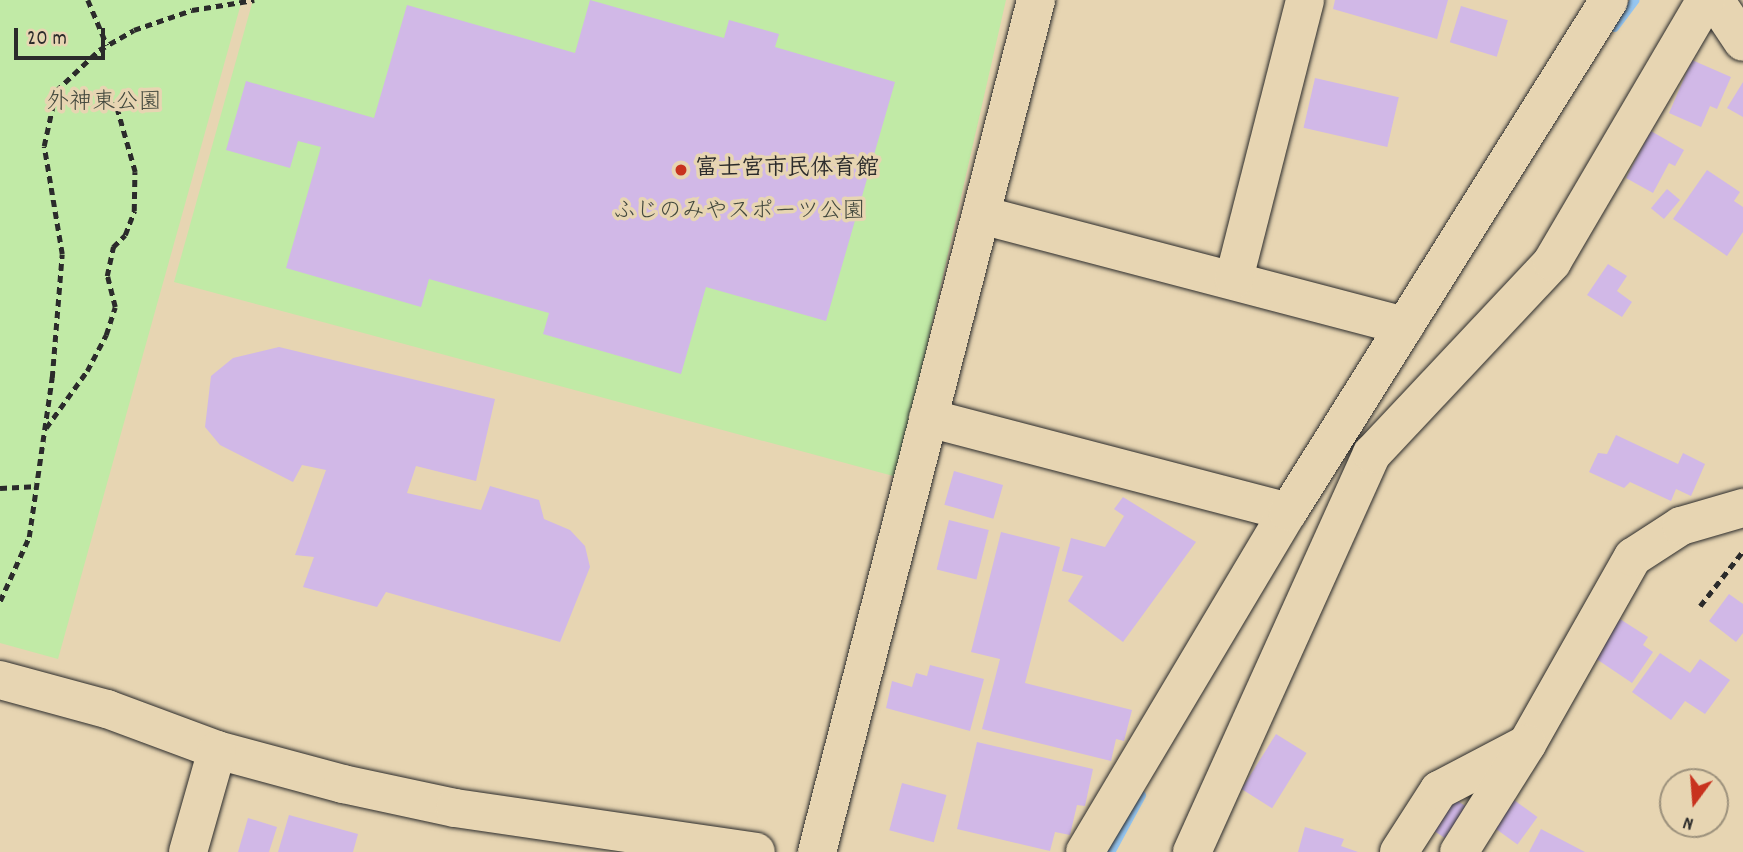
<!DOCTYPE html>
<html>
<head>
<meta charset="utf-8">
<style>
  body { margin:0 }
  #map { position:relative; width:1743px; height:852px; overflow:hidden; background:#e7d5b2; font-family:Dekko,"Klee One",sans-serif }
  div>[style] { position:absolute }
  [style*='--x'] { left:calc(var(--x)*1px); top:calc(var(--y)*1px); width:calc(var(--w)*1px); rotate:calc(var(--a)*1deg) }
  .green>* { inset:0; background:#c1eaa6 }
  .stream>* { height:9px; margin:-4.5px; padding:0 4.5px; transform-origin:4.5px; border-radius:4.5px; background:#95c6f1 }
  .building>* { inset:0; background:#d1b8e7; transform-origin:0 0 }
  .path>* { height:4.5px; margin-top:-2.25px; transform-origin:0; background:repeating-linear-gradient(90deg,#2b2b2b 0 7px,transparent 0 12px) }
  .roads { filter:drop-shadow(0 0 2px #2b2b2b) drop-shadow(0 0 2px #2b2b2b) }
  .minor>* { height:38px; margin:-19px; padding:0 19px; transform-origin:19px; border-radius:19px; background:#e7d5b2 }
  .dots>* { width:19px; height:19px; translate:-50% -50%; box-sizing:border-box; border:4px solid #e7d5b2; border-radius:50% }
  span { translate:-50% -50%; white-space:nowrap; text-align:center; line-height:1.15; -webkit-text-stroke:7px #e7d5b2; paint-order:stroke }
  .park-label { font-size:23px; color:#42483d }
  .poi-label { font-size:23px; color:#2b2b2b; font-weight:700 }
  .left { translate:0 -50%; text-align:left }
  .north { position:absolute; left:1659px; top:768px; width:70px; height:70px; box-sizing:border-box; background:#e7d5b2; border:2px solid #9c917c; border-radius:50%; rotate:196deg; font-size:19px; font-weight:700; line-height:28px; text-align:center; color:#2b2b2b }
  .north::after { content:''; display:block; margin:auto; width:24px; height:32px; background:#c8321e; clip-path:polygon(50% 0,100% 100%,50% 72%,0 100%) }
  .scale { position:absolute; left:14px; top:28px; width:91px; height:32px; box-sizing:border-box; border:4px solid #2b2b2b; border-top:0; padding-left:9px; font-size:21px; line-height:24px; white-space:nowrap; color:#2b2b2b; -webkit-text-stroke:5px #e7d5b2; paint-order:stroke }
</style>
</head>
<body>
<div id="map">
  <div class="green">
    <div style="clip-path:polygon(0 0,242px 0,58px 659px,0 643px)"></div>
    <div style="clip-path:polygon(253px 0,1006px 0,897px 477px,174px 282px)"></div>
  </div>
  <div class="stream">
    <div style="--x:1614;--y:27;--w:34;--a:-53"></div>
    <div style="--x:1110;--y:852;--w:65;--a:-61.5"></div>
  </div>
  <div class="building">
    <div style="clip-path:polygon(590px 0,724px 38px,729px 20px,779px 34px,775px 47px,895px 82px,826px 321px,706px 287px,681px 374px,543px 334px,549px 313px,429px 279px,421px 307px,286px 268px,321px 147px,298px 141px,290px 168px,226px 150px,246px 81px,374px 118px,407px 5px,575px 53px)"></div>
    <div style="clip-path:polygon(1335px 0,1448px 0,1437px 39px,1333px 9px)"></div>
    <div style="left:1461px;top:6px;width:49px;height:38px;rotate:17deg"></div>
    <div style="clip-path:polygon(1692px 60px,1731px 77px,1717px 109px,1710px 106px,1701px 127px,1669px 113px)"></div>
    <div style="left:1315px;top:78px;width:86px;height:51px;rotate:13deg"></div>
    <div style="clip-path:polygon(1743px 82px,1743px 117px,1727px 108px)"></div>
    <div style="clip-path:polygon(1651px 131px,1684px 150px,1675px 166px,1669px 163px,1653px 193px,1626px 178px)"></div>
    <div style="clip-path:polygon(1707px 170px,1740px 192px,1734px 201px,1743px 207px,1743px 232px,1727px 256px,1673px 219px)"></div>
    <div style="left:1667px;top:189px;width:17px;height:25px;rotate:40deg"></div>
    <div style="clip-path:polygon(1608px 264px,1627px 276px,1617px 291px,1632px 302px,1622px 317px,1587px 295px)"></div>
    <div style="clip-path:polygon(279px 347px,495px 399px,476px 481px,416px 466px,407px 493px,481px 510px,490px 486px,539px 500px,544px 519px,570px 530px,585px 546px,590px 567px,560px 642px,386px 592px,377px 607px,303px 587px,314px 557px,295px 555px,326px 470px,302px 465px,293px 482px,220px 445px,205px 427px,211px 376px,233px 358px)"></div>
    <div style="clip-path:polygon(1616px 435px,1678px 464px,1683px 453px,1705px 464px,1691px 496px,1676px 489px,1671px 501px,1630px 482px,1624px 488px,1589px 472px,1598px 453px,1607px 454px)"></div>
    <div style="left:954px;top:471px;width:51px;height:35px;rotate:16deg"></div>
    <div style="clip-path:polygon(1123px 497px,1196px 542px,1123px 642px,1068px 601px,1083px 576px,1062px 571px,1071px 538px,1105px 547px,1124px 516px,1114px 509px)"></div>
    <div style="left:949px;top:520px;width:41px;height:51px;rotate:14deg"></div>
    <div style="clip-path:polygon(1001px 532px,1060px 547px,1025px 683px,1132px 710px,1124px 741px,1116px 739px,1111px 761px,982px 729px,1000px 659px,971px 652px)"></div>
    <div style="clip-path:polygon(1729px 594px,1743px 604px,1743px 633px,1736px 642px,1709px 621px)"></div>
    <div style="clip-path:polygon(1620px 619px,1648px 637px,1643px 645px,1653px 652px,1632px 683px,1595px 658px)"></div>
    <div style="clip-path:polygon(1660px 653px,1690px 673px,1700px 659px,1730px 680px,1705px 714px,1685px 701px,1671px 720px,1632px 692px)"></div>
    <div style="clip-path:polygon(930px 665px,984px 679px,970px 731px,886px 708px,892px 681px,912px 687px,916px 673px,927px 676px)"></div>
    <div style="left:1276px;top:734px;width:36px;height:65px;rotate:32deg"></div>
    <div style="clip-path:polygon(977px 742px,1093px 769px,1085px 806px,1077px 805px,1070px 835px,1055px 832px,1050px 851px,957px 829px)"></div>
    <div style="left:902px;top:783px;width:46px;height:49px;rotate:15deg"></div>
    <div style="left:1453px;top:798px;width:24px;height:38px;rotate:33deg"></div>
    <div style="left:1514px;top:800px;width:29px;height:34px;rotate:36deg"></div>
    <div style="clip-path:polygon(289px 815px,358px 834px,353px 852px,278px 852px)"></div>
    <div style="clip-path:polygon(248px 818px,277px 827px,269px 852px,238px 852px)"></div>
    <div style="clip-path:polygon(1305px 827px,1344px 839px,1341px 846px,1358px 852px,1298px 852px)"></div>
    <div style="clip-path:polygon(1541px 829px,1585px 852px,1529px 852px)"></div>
  </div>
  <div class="path">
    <div style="--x:88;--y:0;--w:49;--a:67.1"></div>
    <div style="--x:46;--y:428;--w:70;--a:-54.3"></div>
    <div style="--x:87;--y:371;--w:41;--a:-62.2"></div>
    <div style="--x:106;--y:335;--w:29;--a:-72"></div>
    <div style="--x:115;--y:307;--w:32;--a:-104"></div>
    <div style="--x:107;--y:276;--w:30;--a:-78"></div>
    <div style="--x:113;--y:247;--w:17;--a:-45"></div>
    <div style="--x:125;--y:235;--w:26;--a:-69"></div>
    <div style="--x:134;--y:211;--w:39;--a:-89"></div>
    <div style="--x:135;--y:172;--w:73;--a:-105.9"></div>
    <div style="--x:0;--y:488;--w:34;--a:-3"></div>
    <div style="--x:0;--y:601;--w:70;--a:-65.6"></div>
    <div style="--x:29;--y:537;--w:161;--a:-81.8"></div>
    <div style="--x:52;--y:378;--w:124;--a:-85.4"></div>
    <div style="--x:62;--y:254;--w:109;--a:-99.5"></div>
    <div style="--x:44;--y:146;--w:56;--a:-77.7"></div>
    <div style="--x:56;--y:91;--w:59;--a:-43.6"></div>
    <div style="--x:99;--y:50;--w:40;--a:-29.7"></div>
    <div style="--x:134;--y:30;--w:61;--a:-19"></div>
    <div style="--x:192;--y:10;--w:63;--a:-9.2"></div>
    <div style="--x:1700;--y:606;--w:70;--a:-52"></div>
  </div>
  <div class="roads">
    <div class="minor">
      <div style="--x:1715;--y:0;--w:50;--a:56.3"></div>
      <div style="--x:981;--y:215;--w:438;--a:14.7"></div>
      <div style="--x:1234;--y:279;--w:288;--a:-75.7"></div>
      <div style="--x:928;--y:418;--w:372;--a:14.6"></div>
      <div style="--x:0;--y:680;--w:111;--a:15.2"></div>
      <div style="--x:107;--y:709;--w:117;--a:20.4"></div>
      <div style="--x:217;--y:750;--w:131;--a:15.1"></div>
      <div style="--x:343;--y:784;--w:115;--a:12.1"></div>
      <div style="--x:455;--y:808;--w:304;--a:8.3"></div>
      <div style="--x:188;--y:852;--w:106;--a:-74.1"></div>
      <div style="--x:817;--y:852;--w:880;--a:-75.58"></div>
      <div style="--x:1085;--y:852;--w:396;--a:-59.2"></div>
      <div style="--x:1288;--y:512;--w:604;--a:-57.91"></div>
      <div style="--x:1192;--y:852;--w:437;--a:-65.7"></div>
      <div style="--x:1372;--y:454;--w:263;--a:-46.8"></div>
      <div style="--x:1552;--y:262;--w:304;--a:-59.6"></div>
      <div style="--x:1399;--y:852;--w:74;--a:-57.2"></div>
      <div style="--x:1439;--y:790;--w:99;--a:-27.6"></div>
      <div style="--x:1527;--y:744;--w:215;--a:-60.5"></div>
      <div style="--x:1633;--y:557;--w:57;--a:-32.9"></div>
      <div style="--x:1681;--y:526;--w:65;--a:-16.2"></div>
      <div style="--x:1459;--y:852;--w:128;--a:-57.8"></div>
    </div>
  </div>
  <div class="dots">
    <div style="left:681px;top:170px;background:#c8321e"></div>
  </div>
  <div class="park-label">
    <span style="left:104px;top:104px">外神東公園</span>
    <span style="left:739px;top:213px">ふじのみやスポーツ公園</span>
  </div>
  <div class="poi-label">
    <span class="left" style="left:695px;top:170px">富士宮市民体育館</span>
  </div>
  <div class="north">N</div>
  <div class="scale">20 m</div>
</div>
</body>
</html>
